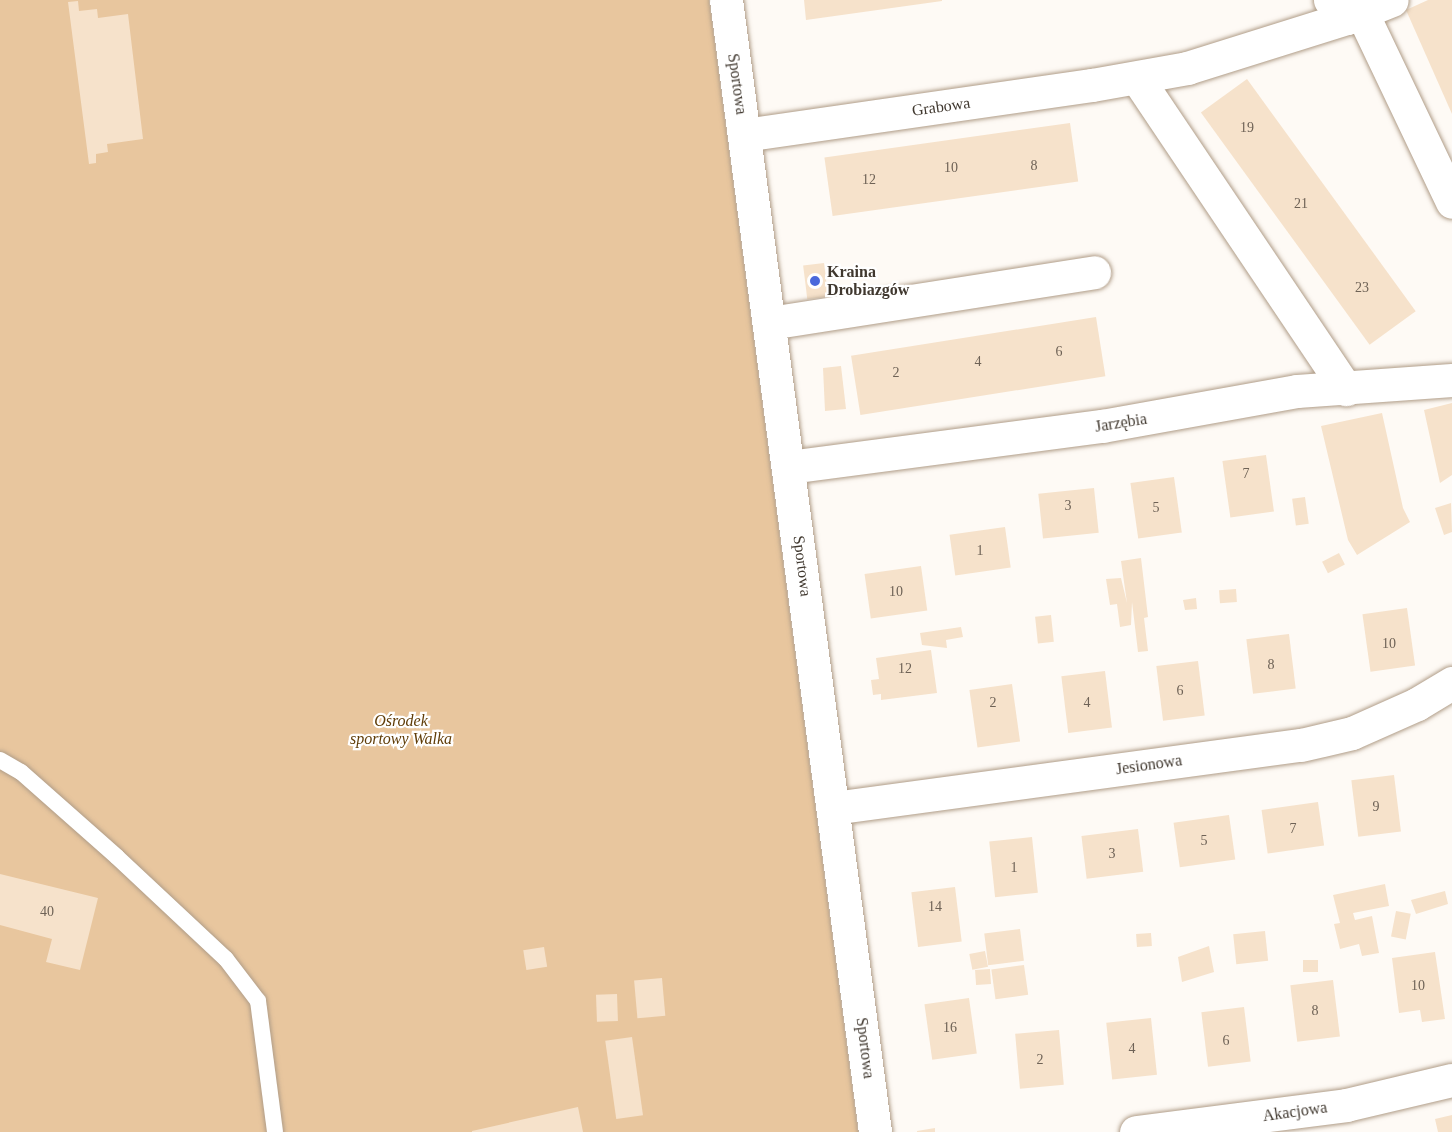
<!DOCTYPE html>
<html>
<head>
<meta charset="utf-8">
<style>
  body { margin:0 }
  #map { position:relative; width:1452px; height:1132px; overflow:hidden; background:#fefaf5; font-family:"Times New Roman",serif }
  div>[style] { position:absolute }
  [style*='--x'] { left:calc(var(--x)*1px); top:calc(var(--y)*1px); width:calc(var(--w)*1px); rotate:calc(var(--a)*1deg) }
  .green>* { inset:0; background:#e8c69e }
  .building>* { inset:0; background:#f6e2cb; transform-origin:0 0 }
  .roads { filter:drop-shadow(0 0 2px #b09d88) drop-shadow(0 0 2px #b09d88) }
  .service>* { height:16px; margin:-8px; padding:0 8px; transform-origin:8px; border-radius:8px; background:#fff }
  .minor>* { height:33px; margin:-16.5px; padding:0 16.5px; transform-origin:16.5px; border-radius:16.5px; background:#fff }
  .dots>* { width:16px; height:16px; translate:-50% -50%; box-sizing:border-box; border:3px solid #fff; border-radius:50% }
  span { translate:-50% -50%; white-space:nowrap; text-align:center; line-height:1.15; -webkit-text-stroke:4.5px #fff; paint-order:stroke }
  .number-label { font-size:14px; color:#6e6256 }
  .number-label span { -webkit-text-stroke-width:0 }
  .street-label { font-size:16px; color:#40382f }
  .poi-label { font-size:16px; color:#40382f; font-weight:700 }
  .left { translate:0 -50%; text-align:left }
  .park-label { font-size:16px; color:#603d08; font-style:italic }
</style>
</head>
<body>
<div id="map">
  <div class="green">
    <div style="clip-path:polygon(0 0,709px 0,858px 1132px,0 1132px)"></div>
  </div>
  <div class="building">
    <div style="clip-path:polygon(804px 0,942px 0,942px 1px,806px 20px)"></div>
    <div style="clip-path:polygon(1428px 0,1452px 0,1452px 114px,1406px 10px)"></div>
    <div style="clip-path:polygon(78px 1px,79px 11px,97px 9px,98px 18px,128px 14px,143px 139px,107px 144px,108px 152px,96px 154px,96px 163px,89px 164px,68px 2px)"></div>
    <div style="left:1247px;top:79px;width:287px;height:57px;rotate:54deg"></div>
    <div style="left:1070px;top:123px;width:59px;height:248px;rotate:82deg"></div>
    <div style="left:824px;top:263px;width:34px;height:21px;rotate:83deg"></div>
    <div style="left:1096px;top:317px;width:60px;height:248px;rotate:81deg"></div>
    <div style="clip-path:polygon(841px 366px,846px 409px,825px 411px,823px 368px)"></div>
    <div style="clip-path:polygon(1452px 403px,1452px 475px,1440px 483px,1424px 410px)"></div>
    <div style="clip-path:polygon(1382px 413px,1403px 508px,1410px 522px,1357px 555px,1348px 540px,1321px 426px)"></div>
    <div style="left:1266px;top:455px;width:57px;height:44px;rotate:82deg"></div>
    <div style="left:1174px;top:477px;width:56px;height:44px;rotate:82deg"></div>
    <div style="left:1094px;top:488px;width:45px;height:56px;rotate:84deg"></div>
    <div style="left:1305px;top:497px;width:27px;height:13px;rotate:82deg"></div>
    <div style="clip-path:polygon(1451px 503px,1452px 532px,1444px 535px,1435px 508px)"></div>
    <div style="left:1005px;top:527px;width:41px;height:56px;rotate:82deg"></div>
    <div style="left:1339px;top:553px;width:13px;height:19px;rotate:63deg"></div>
    <div style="clip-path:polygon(1141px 558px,1148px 617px,1144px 618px,1148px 651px,1138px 652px,1132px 602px,1131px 625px,1120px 627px,1117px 604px,1110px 605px,1106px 579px,1121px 578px,1127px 603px,1121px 561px)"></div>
    <div style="left:921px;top:566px;width:45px;height:57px;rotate:82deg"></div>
    <div style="left:1236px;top:589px;width:13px;height:17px;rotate:86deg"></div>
    <div style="clip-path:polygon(1196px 598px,1197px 609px,1185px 610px,1183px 600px)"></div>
    <div style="left:1407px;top:608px;width:58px;height:45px;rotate:82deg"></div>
    <div style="left:1051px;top:615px;width:27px;height:16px;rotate:84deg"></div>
    <div style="clip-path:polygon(961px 627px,963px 637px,946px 640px,947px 648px,922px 645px,920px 633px)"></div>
    <div style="left:1289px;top:634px;width:55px;height:43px;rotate:83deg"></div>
    <div style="clip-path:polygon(931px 650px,937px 693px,881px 700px,881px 694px,873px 695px,871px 680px,879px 679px,876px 658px)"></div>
    <div style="left:1198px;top:661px;width:55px;height:42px;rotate:83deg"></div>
    <div style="left:1105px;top:671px;width:57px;height:44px;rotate:83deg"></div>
    <div style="left:1012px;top:684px;width:58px;height:43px;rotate:82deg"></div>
    <div style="left:1394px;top:775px;width:57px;height:43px;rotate:83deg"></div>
    <div style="left:1318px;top:802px;width:44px;height:57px;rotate:82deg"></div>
    <div style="left:1229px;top:815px;width:45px;height:56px;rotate:82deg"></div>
    <div style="left:1138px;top:829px;width:43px;height:57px;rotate:83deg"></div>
    <div style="left:1032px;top:837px;width:56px;height:43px;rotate:84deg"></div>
    <div style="clip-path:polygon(0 874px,98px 898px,80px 970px,46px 962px,52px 939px,0 925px)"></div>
    <div style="clip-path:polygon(1385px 884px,1389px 906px,1353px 913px,1355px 920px,1372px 916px,1379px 953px,1362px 956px,1359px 944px,1340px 949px,1334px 924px,1340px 923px,1333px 895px)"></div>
    <div style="left:955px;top:887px;width:55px;height:44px;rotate:83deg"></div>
    <div style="clip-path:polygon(1445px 891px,1448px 904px,1416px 914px,1411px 900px)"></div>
    <div style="left:1396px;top:911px;width:15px;height:26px;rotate:11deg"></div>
    <div style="left:1020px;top:929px;width:32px;height:36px;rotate:83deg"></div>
    <div style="left:1265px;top:931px;width:30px;height:32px;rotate:84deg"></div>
    <div style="left:1151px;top:933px;width:13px;height:15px;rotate:86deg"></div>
    <div style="clip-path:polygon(1209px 946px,1214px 972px,1182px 982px,1178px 957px)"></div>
    <div style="left:544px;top:947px;width:20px;height:21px;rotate:81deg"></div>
    <div style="left:985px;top:951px;width:16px;height:16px;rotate:79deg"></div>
    <div style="clip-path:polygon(1435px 952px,1445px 1019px,1422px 1022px,1420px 1010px,1399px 1013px,1392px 958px)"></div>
    <div style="left:1303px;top:960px;width:15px;height:12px"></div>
    <div style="left:1024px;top:965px;width:30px;height:33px;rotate:82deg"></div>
    <div style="left:990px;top:969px;width:15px;height:15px;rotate:86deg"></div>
    <div style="left:662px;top:978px;width:38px;height:28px;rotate:85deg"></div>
    <div style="left:1333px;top:980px;width:57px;height:43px;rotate:83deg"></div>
    <div style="left:617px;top:994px;width:27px;height:21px;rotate:88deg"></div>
    <div style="left:969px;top:998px;width:56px;height:45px;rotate:82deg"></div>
    <div style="left:1244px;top:1007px;width:55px;height:43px;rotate:83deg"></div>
    <div style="left:1151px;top:1018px;width:57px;height:45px;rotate:84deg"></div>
    <div style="left:1059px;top:1030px;width:55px;height:44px;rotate:85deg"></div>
    <div style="left:632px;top:1037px;width:79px;height:27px;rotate:82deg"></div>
    <div style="clip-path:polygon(578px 1107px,583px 1132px,472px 1132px,472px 1131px)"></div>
    <div style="clip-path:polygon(1452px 1115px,1452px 1132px,1438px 1132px,1435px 1119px)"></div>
    <div style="clip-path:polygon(935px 1128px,935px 1132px,917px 1132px,917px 1131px)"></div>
  </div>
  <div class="roads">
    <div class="service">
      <div style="--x:0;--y:760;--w:24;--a:30"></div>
      <div style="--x:21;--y:772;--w:128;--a:41.5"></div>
      <div style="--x:117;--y:857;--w:149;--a:43.1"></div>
      <div style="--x:226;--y:959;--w:53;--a:52.7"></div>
      <div style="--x:258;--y:1001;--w:132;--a:82.6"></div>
    </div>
    <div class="minor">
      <div style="--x:726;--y:0;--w:1142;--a:82.5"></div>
      <div style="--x:1362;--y:13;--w:209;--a:64.5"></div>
      <div style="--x:1347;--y:18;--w:48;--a:-21.8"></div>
      <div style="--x:1137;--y:78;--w:375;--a:56.1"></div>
      <div style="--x:744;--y:135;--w:352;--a:-8.2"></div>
      <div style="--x:1092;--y:85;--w:97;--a:-10.1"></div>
      <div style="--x:1187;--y:68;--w:168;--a:-17.4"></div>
      <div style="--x:1347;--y:18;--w:25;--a:-133"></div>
      <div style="--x:770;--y:323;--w:328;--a:-8.9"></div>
      <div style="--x:789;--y:467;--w:316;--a:-7.5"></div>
      <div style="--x:1102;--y:426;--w:198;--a:-10.2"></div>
      <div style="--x:1297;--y:391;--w:155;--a:-4.1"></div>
      <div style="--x:833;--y:808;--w:472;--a:-7.7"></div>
      <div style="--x:1301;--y:745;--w:52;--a:-13.2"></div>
      <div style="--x:1352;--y:733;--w:71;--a:-24"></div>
      <div style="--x:1417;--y:704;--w:41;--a:-31"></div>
      <div style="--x:1136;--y:1132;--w:212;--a:-7.3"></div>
      <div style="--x:1346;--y:1105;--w:109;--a:-13.3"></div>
    </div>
  </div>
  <div class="dots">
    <div style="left:815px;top:281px;background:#4a68db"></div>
  </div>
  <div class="number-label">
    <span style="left:1247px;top:128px">19</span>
    <span style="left:1034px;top:166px">8</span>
    <span style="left:951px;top:168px">10</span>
    <span style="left:869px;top:180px">12</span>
    <span style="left:1301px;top:204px">21</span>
    <span style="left:1362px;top:288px">23</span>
    <span style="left:1059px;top:352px">6</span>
    <span style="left:978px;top:362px">4</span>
    <span style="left:896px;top:373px">2</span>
    <span style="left:1246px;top:474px">7</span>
    <span style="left:1068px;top:506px">3</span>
    <span style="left:1156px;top:508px">5</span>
    <span style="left:980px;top:551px">1</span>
    <span style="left:896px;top:592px">10</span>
    <span style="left:1389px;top:644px">10</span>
    <span style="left:1271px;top:665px">8</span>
    <span style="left:905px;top:669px">12</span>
    <span style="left:1180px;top:691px">6</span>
    <span style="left:993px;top:703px">2</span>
    <span style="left:1087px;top:703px">4</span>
    <span style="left:1376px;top:807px">9</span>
    <span style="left:1293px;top:829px">7</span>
    <span style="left:1204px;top:841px">5</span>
    <span style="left:1112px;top:854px">3</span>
    <span style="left:1014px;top:868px">1</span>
    <span style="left:935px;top:907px">14</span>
    <span style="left:47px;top:912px">40</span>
    <span style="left:1418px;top:986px">10</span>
    <span style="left:1315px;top:1011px">8</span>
    <span style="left:950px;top:1028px">16</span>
    <span style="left:1226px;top:1041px">6</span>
    <span style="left:1132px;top:1049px">4</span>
    <span style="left:1040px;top:1060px">2</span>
  </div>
  <div class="street-label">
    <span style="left:737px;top:84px;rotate:82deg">Sportowa</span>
    <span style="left:941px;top:107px;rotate:-8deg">Grabowa</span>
    <span style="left:1121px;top:423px;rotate:-9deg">Jarzębia</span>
    <span style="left:802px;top:566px;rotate:83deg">Sportowa</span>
    <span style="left:1149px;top:765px;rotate:-8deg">Jesionowa</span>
    <span style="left:865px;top:1048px;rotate:83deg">Sportowa</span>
    <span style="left:1295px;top:1112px;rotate:-8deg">Akacjowa</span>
  </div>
  <div class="poi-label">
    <span class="left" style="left:827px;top:281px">Kraina<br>Drobiazgów</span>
  </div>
  <div class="park-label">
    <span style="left:401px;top:730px">Ośrodek<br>sportowy Walka</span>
  </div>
</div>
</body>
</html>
